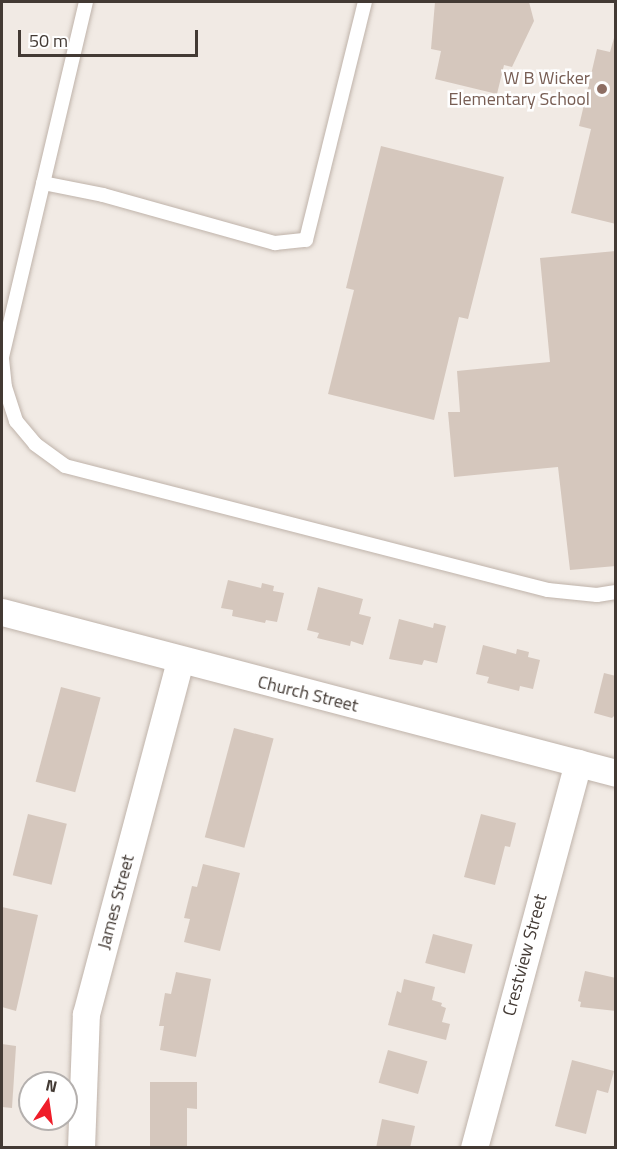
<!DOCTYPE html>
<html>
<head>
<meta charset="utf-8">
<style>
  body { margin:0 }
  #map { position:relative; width:617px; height:1149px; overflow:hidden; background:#f1eae4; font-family:"Titillium Web",sans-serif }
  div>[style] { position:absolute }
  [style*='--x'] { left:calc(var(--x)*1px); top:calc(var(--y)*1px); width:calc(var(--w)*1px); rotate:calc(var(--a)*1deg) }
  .building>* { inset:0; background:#d5c7bd; transform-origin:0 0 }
  .roads { filter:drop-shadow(0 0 2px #bfb3aa) drop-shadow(0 0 2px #bfb3aa) }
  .service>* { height:14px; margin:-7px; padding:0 7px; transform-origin:7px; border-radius:7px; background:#fff }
  .minor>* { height:27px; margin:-13.5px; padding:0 13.5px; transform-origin:13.5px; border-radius:13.5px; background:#fff }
  .dots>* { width:16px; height:16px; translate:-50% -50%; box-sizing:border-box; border:3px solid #fff; border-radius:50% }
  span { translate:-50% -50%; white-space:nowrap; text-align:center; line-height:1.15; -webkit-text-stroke:5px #fff; paint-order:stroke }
  .education-label { font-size:18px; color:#785e54 }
  .right { translate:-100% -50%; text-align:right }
  .street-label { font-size:18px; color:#433a34 }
  .frame { position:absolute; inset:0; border:3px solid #433a34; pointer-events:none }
  .north { position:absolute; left:18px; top:1071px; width:60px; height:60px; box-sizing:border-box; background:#fff; border:2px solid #b4b0ae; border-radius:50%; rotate:13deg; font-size:16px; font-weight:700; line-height:24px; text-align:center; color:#433a34 }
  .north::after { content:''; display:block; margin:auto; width:21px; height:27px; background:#ef1d29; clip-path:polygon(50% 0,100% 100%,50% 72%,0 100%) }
  .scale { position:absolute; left:18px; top:30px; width:180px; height:27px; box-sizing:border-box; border:3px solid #433a34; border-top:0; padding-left:8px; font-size:18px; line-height:21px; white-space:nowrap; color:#433a34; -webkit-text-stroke:4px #fff; paint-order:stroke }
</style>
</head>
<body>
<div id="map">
  <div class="building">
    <div style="clip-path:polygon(435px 2px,529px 2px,534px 21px,512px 67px,504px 65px,497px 94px,435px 79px,441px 51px,431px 49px)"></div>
    <div style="clip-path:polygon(616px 31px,616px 224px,571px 213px,591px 129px,579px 126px,597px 49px,610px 52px)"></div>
    <div style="clip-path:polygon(381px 146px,504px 177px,468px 319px,459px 317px,434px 420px,328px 394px,354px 290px,346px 288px)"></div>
    <div style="clip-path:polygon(616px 251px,616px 566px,570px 570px,558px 467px,454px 477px,448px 412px,460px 412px,457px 371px,550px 362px,540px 258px)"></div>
    <div style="clip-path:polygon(228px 580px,261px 588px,262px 583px,274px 586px,273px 591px,284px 593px,277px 622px,266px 620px,265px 623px,232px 616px,233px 610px,221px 608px)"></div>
    <div style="clip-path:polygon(318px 587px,363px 599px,359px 614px,371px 617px,363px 645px,351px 641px,350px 646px,317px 638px,319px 633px,307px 630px)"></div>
    <div style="clip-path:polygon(399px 619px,433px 628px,434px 623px,446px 626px,437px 663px,424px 660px,422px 665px,389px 659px)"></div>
    <div style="clip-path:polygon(483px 645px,516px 654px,517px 649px,529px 652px,528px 657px,540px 660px,533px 689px,520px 686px,519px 691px,487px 683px,489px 677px,476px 674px)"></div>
    <div style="clip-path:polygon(604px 673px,616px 676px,616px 714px,612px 718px,594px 713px)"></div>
    <div style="left:61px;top:687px;width:41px;height:98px;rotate:15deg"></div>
    <div style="left:234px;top:728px;width:41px;height:113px;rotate:15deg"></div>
    <div style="left:28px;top:814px;width:40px;height:63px;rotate:14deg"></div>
    <div style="clip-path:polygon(481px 814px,516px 823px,510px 847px,505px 846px,495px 885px,464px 877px)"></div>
    <div style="clip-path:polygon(203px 864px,240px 873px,220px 951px,184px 942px,190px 919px,184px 918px,192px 886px,197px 887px)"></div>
    <div style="clip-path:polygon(2px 907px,38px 915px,16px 1011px,2px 1007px)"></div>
    <div style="left:433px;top:934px;width:41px;height:30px;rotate:15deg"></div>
    <div style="clip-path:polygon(585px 971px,616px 978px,616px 1011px,580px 1007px,581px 1002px,578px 1001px)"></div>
    <div style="clip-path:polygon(176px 972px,211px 979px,196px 1057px,160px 1050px,164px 1026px,159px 1026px,165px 993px,171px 994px)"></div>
    <div style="clip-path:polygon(404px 979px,435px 987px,432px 1000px,442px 1003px,441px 1006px,446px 1008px,442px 1022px,450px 1024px,446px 1040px,388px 1025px,397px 991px,401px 993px)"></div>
    <div style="clip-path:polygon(2px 1044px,16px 1046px,12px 1108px,2px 1107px)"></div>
    <div style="left:388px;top:1050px;width:41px;height:34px;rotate:16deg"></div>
    <div style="clip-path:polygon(572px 1060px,614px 1071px,608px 1093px,597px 1090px,586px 1134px,555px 1126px)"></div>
    <div style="clip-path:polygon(150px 1082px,197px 1082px,197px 1109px,187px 1108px,187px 1148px,150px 1148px)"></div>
    <div style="clip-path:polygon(382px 1119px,415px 1126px,410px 1148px,376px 1148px)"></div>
  </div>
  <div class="roads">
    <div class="service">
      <div style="--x:43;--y:183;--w:61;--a:11.3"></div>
      <div style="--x:103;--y:195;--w:179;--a:15.6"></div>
      <div style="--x:275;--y:243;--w:31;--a:-6"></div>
      <div style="--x:306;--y:240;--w:245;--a:-76.1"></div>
      <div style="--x:2;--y:357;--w:365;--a:-76.7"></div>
      <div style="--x:2;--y:359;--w:28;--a:84"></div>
      <div style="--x:5;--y:387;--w:36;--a:72"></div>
      <div style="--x:16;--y:421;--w:30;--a:50"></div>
      <div style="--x:35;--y:444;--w:37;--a:36"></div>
      <div style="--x:65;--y:466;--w:499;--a:14.4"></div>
      <div style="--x:548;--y:590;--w:49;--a:5.8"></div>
      <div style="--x:597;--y:595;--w:19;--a:-9"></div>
    </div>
    <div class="minor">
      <div style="--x:2;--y:612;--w:635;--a:14.69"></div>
      <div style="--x:81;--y:1148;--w:134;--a:-87.9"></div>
      <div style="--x:86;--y:1014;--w:365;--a:-75.1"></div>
      <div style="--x:474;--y:1148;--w:399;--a:-74.9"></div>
    </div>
  </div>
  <div class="dots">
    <div style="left:602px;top:89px;background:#8d6e63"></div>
  </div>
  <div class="education-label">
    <span class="right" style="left:590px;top:89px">W B Wicker<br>Elementary School</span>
  </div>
  <div class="street-label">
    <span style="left:308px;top:694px;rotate:14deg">Church Street</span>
    <span style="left:116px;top:902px;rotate:-75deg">James Street</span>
    <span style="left:525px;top:955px;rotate:-75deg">Crestview Street</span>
  </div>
  <div class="frame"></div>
  <div class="north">N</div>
  <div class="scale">50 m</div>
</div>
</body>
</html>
